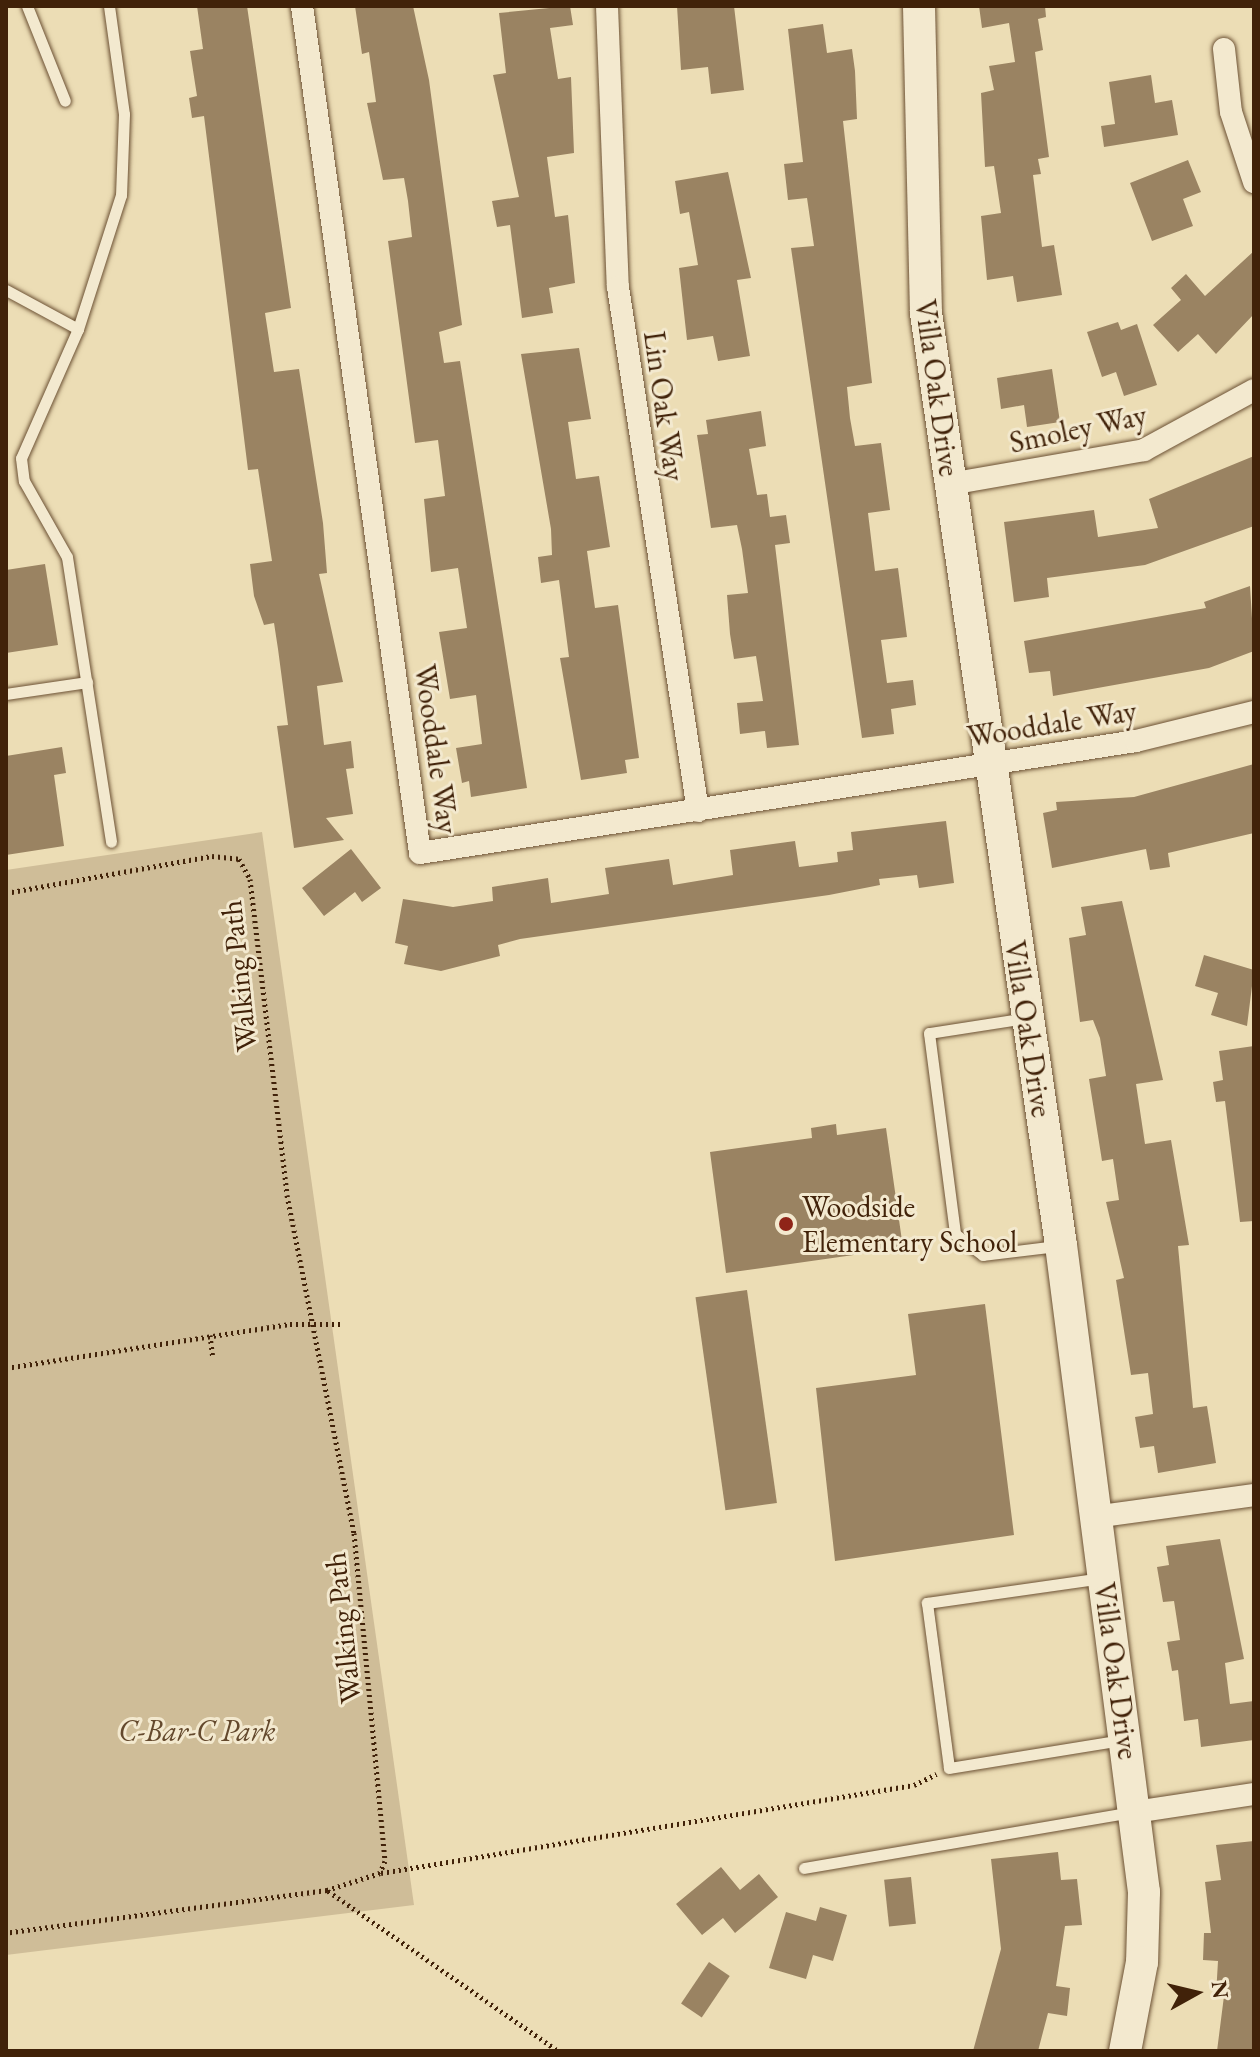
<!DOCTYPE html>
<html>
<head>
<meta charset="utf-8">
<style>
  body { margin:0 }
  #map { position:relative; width:1260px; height:2057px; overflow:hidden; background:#ecddb5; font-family:"EB Garamond",serif }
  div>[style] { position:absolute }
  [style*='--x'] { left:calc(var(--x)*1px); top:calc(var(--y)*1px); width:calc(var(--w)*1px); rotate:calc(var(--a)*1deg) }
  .green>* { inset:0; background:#cfbd98 }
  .building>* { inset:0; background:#9a8362; transform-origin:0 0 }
  .path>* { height:5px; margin-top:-2.5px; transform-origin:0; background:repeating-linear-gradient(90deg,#412209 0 2px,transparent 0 6px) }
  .roads { filter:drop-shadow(0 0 2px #6c5134) drop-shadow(0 0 2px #6c5134) }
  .lane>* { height:11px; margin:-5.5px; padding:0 5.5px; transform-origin:5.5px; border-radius:5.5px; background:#f3e9cf }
  .street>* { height:22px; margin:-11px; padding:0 11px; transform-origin:11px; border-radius:11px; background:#f3e9cf }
  .secondary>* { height:32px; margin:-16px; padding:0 16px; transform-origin:16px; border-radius:16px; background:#f3e9cf }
  .dots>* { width:22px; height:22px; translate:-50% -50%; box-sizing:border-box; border:4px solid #f3e9cf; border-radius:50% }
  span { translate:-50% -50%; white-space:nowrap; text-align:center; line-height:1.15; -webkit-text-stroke:6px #f3e9cf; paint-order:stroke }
  .street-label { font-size:30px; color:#412209 }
  .poi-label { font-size:30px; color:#412209 }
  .left { translate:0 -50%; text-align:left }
  .park-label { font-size:30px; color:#64492d; font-style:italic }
  .frame { position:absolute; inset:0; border:8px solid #412209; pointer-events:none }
  .north { position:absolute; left:1156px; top:1953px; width:80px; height:80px; -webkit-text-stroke:6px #f3e9cf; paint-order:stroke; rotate:82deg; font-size:22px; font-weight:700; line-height:32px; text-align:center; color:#412209 }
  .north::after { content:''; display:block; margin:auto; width:28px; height:36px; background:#412209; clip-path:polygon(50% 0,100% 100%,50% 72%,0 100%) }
</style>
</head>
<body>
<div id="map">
  <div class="green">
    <div style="clip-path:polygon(262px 832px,414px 1905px,6px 1955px,6px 870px)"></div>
  </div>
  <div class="building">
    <div style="clip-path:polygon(197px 6px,247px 6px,291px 308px,265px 313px,274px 372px,299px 369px,323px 523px,327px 573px,319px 574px,343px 682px,317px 686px,324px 745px,351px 741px,354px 768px,346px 769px,353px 814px,326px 818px,344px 840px,294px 848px,277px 726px,288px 725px,278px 649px,274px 623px,264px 625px,254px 596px,250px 564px,272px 561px,258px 469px,248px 470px,204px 116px,192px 118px,189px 98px,197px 96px,190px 51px,203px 49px)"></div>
    <div style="clip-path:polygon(355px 6px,413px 6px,429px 80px,462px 325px,439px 332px,444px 363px,460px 361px,527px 788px,471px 797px,469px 781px,462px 783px,456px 748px,482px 744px,476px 695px,450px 699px,439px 632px,467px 628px,458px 568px,431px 572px,424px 499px,445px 496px,438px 440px,415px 443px,388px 241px,412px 237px,408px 201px,404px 178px,383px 180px,367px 103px,376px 102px,369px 52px,362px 54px)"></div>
    <div style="clip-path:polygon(570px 6px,573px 25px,550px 28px,558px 79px,571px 77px,574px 153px,547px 157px,555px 217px,568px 215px,575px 283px,549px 288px,553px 313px,522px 318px,510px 225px,497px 227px,492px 201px,519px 197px,493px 75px,506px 73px,499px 13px)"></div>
    <div style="clip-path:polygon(677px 6px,734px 6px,744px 90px,711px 94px,708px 67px,681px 70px)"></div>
    <div style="clip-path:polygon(979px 6px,1045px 6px,1046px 17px,1038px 19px,1043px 50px,1035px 52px,1049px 157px,1038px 159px,1041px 174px,1033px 175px,1042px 247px,1054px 245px,1062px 295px,1017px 302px,1013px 276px,987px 280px,981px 216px,1001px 213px,994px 166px,985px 167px,981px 93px,994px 90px,989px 66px,1015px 62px,1009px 23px,982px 28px)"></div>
    <div style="clip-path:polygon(823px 24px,827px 53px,852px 49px,855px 71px,857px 119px,843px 121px,872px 383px,847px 387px,850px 418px,855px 446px,881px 443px,890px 510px,868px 513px,875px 571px,898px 568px,907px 637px,881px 640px,887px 683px,913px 680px,916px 705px,891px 709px,894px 734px,862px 738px,791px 248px,814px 246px,807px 198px,788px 200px,784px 164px,803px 162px,788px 29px)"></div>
    <div style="clip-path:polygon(1151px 75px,1155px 103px,1172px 100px,1178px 135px,1104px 147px,1101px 126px,1115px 124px,1109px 82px)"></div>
    <div style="clip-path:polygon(1188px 160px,1201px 192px,1183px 199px,1193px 226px,1152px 241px,1130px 183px)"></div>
    <div style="clip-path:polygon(728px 172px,751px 278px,737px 280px,750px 356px,718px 361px,713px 336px,687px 340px,679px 268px,698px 265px,689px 212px,680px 214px,675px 181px)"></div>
    <div style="clip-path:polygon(1254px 251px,1254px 314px,1216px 354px,1198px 334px,1178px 352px,1153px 325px,1181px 300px,1171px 288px,1186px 274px,1205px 296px)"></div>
    <div style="clip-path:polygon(1118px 322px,1121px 330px,1137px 324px,1157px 385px,1124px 396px,1116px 372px,1102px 377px,1087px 332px)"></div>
    <div style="clip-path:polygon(579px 348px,591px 419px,568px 422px,576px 479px,599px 476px,610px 547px,587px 551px,595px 608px,618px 605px,639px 758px,625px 760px,627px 773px,581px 780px,560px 658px,569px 657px,559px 580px,541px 583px,538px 557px,552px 555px,551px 529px,521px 354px)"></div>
    <div style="clip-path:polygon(1052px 369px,1060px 422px,1027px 427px,1024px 405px,1001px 409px,997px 378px)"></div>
    <div style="clip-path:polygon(761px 411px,766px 446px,749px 449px,757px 495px,767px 494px,770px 517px,786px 515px,790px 543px,775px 545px,799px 745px,767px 748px,765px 731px,740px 734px,737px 703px,763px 701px,756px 656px,734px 659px,730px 634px,727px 595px,748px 593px,742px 549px,737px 525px,711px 528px,697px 435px,708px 434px,706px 420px)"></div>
    <div style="clip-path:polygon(1254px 456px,1254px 526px,1145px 565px,1047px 578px,1049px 597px,1014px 602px,1004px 522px,1094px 510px,1098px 537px,1158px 528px,1149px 499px)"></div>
    <div style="clip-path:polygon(45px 564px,58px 645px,6px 653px,6px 570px)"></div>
    <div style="clip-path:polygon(1250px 586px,1254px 651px,1209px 668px,1053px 696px,1050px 671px,1029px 673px,1024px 641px,1206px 608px,1204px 602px)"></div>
    <div style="clip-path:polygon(62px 747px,66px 773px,54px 775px,64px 846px,6px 855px,6px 756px)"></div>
    <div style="clip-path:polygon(1254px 764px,1254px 833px,1168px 853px,1170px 867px,1150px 870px,1146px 849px,1052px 868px,1043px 813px,1057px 810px,1056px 802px,1134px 797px)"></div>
    <div style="clip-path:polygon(946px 821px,954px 883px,919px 888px,917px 875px,879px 879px,880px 885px,829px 895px,520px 939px,498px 945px,500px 956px,441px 971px,404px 964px,408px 946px,395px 943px,403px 899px,453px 907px,493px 901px,492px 887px,548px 878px,551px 903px,609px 894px,605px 868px,669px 859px,673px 885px,733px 875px,730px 850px,795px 841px,799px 867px,838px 862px,837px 852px,853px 850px,851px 832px)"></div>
    <div style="clip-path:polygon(351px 849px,381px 888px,362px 902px,355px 892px,324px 916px,302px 888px)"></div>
    <div style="clip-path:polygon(1122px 901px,1163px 1080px,1136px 1084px,1145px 1144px,1171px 1140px,1189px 1245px,1178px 1246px,1193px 1408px,1207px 1406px,1216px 1463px,1158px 1473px,1154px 1446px,1140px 1448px,1135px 1417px,1153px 1414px,1148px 1373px,1131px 1375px,1116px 1280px,1124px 1278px,1106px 1202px,1119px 1200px,1113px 1159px,1102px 1161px,1089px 1079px,1106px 1076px,1100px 1038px,1093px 1020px,1080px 1022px,1069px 938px,1086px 935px,1081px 907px)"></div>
    <div style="clip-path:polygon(1204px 955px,1254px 970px,1247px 1026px,1211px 1015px,1218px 993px,1195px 986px)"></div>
    <div style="clip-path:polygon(1254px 1046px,1254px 1221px,1240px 1222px,1225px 1101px,1216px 1102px,1213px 1082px,1223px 1080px,1219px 1051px)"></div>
    <div style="clip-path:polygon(836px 1124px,837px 1135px,886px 1128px,903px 1248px,726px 1273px,710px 1152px,812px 1138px,811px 1128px)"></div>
    <div style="left:747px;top:1290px;width:215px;height:52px;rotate:82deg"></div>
    <div style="clip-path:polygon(985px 1304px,1014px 1535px,835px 1561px,816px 1388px,916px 1375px,908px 1314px)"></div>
    <div style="clip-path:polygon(1220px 1539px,1244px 1659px,1225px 1663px,1230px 1704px,1254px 1701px,1254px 1740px,1201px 1747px,1198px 1719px,1184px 1721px,1178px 1670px,1172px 1671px,1167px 1642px,1180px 1640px,1174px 1601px,1163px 1602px,1157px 1567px,1169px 1565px,1166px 1546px)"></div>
    <div style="clip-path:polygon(1254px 1841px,1254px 2051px,1217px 2051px,1224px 1996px,1216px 1995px,1218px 1961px,1203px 1960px,1204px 1933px,1211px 1933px,1205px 1882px,1221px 1880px,1216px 1845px)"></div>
    <div style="clip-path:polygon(1058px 1852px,1061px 1880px,1077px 1879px,1082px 1925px,1065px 1926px,1056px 1986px,1070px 1988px,1067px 2016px,1048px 2013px,1038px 2051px,973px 2051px,1001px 1949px,991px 1859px)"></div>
    <div style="clip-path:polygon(721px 1867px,740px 1890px,759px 1874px,778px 1897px,735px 1933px,723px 1918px,702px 1935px,676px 1904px)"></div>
    <div style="left:911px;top:1877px;width:47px;height:27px;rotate:84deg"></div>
    <div style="clip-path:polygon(820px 1907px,847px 1915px,833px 1961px,813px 1955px,806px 1979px,769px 1968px,786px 1912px,816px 1921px)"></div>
    <div style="left:709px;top:1962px;width:25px;height:50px;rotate:34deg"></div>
  </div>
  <div class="path">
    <div style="--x:6;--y:893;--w:209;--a:-10.2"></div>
    <div style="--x:212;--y:856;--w:27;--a:6"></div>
    <div style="--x:239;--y:859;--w:23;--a:61"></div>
    <div style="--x:250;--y:879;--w:318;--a:83.3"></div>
    <div style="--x:287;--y:1195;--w:345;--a:78.8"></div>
    <div style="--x:354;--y:1533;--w:329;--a:84.6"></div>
    <div style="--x:385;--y:1861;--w:13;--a:113"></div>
    <div style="--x:380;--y:1873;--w:56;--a:162.2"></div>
    <div style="--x:327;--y:1890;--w:324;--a:172.4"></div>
    <div style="--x:210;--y:1335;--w:23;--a:83"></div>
    <div style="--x:6;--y:1368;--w:287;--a:-8.8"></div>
    <div style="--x:290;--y:1324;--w:50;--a:0"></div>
    <div style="--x:381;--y:1873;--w:540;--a:-9.38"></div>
    <div style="--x:914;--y:1785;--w:25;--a:-26"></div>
    <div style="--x:328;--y:1891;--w:280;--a:34.8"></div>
  </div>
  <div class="roads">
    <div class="lane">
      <div style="--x:27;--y:6;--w:102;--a:68.2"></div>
      <div style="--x:109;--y:6;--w:109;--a:82.1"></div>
      <div style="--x:124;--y:114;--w:81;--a:92.1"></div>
      <div style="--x:121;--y:195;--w:141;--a:107.8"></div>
      <div style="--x:78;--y:329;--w:141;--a:113.8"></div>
      <div style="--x:21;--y:458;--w:23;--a:83"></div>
      <div style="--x:24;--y:481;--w:87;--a:60.5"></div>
      <div style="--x:67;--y:557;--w:288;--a:81.2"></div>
      <div style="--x:6;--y:290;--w:82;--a:28.4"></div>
      <div style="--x:6;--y:694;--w:82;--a:-8.4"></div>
      <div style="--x:1026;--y:1018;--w:98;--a:171.2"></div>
      <div style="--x:929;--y:1033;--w:203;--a:82.6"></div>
      <div style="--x:955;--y:1234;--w:35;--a:37"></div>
      <div style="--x:983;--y:1255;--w:75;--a:-6.9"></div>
      <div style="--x:1102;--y:1578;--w:177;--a:171.9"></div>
      <div style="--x:927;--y:1603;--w:166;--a:82.4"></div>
      <div style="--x:949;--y:1768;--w:175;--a:-9.2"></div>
      <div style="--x:804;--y:1868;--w:331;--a:-9.7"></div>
    </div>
    <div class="street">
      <div style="--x:302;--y:6;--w:855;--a:82.07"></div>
      <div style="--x:420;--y:853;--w:725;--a:-8.89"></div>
      <div style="--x:1136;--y:741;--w:122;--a:-13.8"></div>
      <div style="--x:607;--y:6;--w:281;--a:87.8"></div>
      <div style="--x:618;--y:287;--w:530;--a:81.32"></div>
      <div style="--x:1224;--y:49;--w:63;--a:83.7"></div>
      <div style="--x:1231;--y:112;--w:74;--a:71.8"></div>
      <div style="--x:950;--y:484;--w:197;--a:-9.9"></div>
      <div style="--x:1144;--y:450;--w:125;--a:-28.6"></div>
      <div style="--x:1094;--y:1517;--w:162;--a:-7.8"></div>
      <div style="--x:1135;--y:1812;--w:120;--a:-8.6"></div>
    </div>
    <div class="secondary">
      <div style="--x:919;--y:6;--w:307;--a:88.7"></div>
      <div style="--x:926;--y:313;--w:942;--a:81.76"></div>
      <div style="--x:1061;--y:1245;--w:652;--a:82.69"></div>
      <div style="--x:1144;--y:1892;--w:70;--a:91.6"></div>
      <div style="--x:1142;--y:1962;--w:91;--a:100.8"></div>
    </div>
  </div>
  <div class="dots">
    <div style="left:786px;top:1224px;background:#8f2418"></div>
  </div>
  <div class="street-label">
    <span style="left:937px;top:388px;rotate:82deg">Villa Oak Drive</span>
    <span style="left:664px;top:406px;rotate:82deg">Lin Oak Way</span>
    <span style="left:1078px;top:429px;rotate:-12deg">Smoley Way</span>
    <span style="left:1052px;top:724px;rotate:-9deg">Wooddale Way</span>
    <span style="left:436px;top:749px;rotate:82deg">Wooddale Way</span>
    <span style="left:239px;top:976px;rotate:-96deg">Walking Path</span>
    <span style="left:1028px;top:1029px;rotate:81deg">Villa Oak Drive</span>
    <span style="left:343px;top:1628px;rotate:-96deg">Walking Path</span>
    <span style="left:1116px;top:1671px;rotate:82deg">Villa Oak Drive</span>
  </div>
  <div class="poi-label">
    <span class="left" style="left:802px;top:1224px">Woodside<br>Elementary School</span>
  </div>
  <div class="park-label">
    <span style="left:197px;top:1731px">C-Bar-C Park</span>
  </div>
  <div class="frame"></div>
  <div class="north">N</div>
</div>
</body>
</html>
